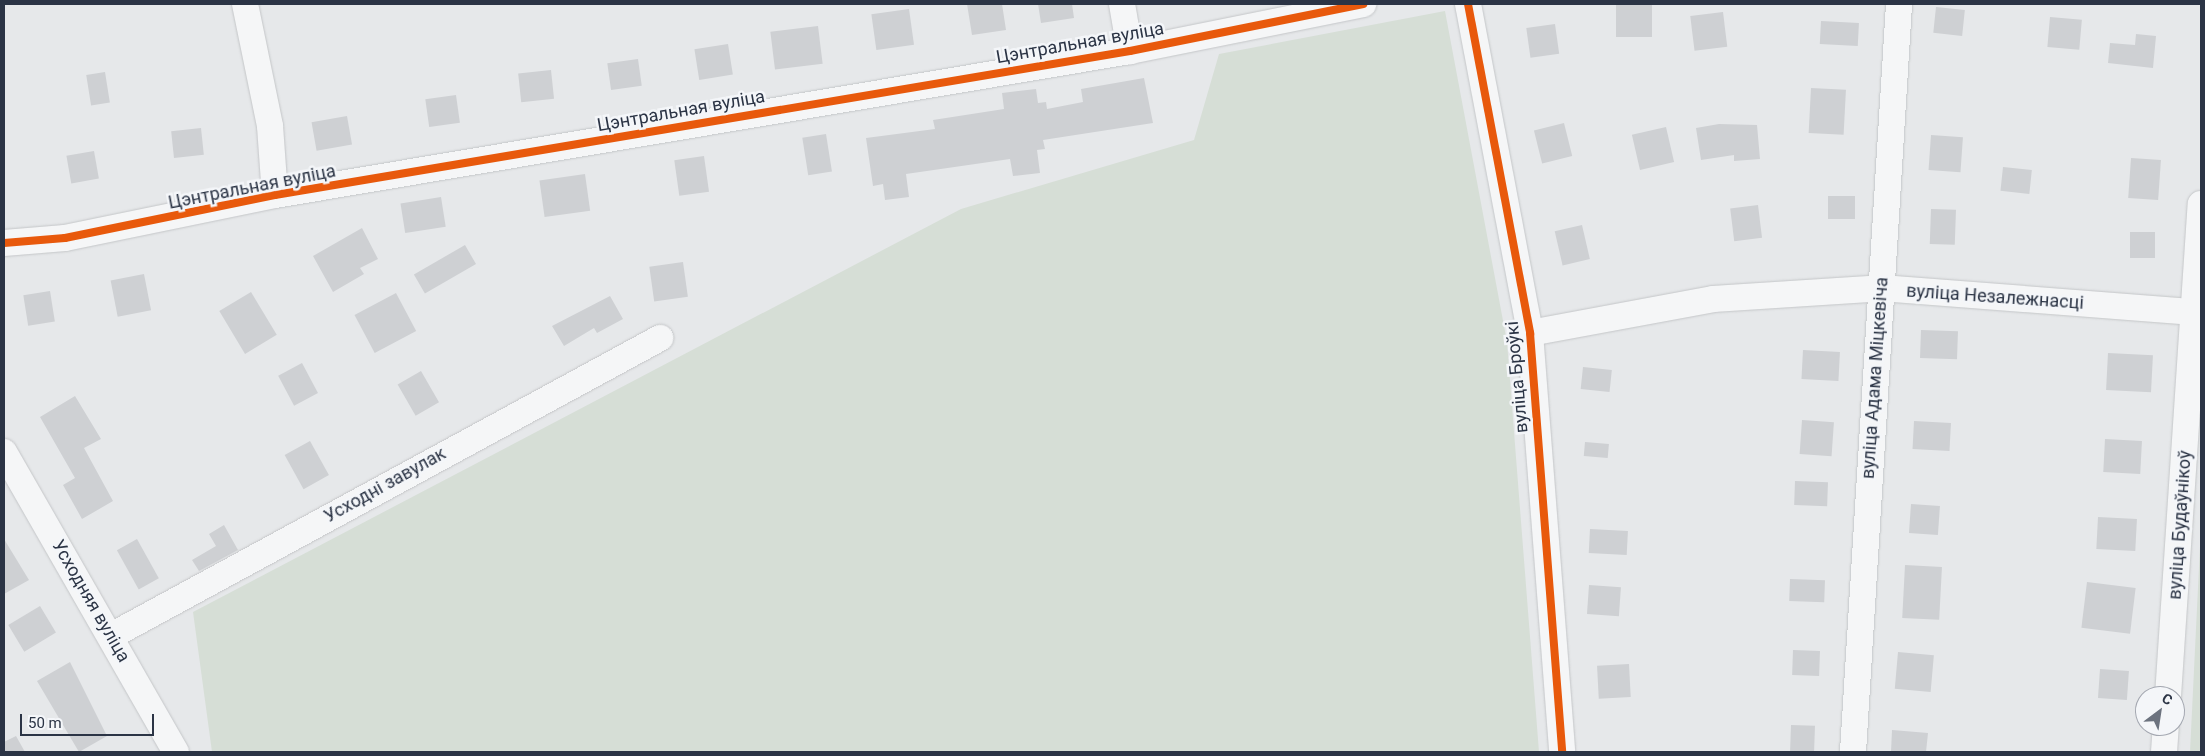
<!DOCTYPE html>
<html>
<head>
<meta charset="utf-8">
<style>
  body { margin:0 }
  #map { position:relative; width:2205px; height:756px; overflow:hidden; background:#e6e8ea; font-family:Roboto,sans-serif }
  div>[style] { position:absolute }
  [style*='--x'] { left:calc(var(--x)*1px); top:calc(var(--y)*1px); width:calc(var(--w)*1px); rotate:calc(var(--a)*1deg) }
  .green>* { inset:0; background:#d6ded6 }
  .building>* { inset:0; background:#ced0d3; transform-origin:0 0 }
  .roads { filter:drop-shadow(0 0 1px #c4c6c8) drop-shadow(0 0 1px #c4c6c8) }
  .minor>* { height:26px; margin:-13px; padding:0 13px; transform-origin:13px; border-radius:13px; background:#f5f6f7 }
  .cycleway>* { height:8px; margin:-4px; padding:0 4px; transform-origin:4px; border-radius:4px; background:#e8590c }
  span { translate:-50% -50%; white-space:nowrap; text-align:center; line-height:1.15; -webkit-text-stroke:5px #f4f6f9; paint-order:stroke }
  .street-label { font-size:18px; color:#2b3445 }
  .frame { position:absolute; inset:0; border:5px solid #2b3445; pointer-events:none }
  .north { position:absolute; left:2135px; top:686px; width:50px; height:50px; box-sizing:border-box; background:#f4f6f9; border:1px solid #a4a8b1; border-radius:50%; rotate:31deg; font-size:14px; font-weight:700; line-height:20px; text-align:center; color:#2b3445 }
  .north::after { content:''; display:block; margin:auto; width:18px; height:22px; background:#6c737f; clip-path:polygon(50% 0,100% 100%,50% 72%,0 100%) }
  .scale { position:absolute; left:20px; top:714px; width:134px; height:22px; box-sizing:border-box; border:2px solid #2b3445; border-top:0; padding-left:6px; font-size:15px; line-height:18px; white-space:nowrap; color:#2b3445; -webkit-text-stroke:4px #f4f6f9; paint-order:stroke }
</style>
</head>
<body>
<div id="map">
  <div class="green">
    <div style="clip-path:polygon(1445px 11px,1507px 342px,1539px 752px,212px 752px,193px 612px,961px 209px,1194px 140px,1219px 54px)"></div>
    <div style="clip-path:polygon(2201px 526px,2201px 752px,2190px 752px)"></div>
  </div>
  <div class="building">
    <div style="clip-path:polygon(967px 4px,1002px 4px,1006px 30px,972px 35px)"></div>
    <div style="clip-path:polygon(1038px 4px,1072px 4px,1074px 18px,1041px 23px)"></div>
    <div style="left:1616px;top:4px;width:36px;height:33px"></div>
    <div style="left:1936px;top:7px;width:29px;height:26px;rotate:6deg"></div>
    <div style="left:909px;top:9px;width:36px;height:38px;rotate:82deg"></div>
    <div style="left:1723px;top:12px;width:35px;height:33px;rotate:83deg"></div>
    <div style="left:2050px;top:17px;width:32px;height:30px;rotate:5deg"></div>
    <div style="left:1821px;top:21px;width:38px;height:23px;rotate:3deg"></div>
    <div style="left:1555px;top:24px;width:30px;height:29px;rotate:82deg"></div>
    <div style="left:818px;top:26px;width:38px;height:48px;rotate:83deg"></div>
    <div style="clip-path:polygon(2136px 34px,2156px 36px,2153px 68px,2108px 63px,2110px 43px,2135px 45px)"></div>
    <div style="left:728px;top:44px;width:31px;height:34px;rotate:81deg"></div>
    <div style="left:638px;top:59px;width:27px;height:31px;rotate:82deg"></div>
    <div style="left:551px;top:70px;width:29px;height:33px;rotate:84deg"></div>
    <div style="left:105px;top:72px;width:31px;height:19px;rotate:81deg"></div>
    <div style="clip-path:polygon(1144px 78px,1153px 123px,1043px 140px,1045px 149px,1037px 150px,1040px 173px,1013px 176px,1010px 159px,906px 174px,909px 197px,885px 200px,883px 184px,873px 186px,866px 138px,935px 129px,933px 120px,1004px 109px,1002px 93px,1036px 89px,1038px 103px,1046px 102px,1047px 109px,1083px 102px,1081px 89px)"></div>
    <div style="left:1811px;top:88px;width:35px;height:45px;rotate:3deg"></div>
    <div style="left:456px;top:95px;width:28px;height:31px;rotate:82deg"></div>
    <div style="left:347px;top:116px;width:29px;height:36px;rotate:80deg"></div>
    <div style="left:1564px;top:123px;width:34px;height:31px;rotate:76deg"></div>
    <div style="clip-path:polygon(1719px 124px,1757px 125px,1760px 159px,1734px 161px,1734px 155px,1701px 160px,1696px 128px)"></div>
    <div style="left:1666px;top:127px;width:36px;height:35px;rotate:77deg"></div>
    <div style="left:201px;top:128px;width:27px;height:30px;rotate:84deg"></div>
    <div style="left:826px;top:134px;width:38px;height:24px;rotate:81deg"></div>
    <div style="left:1931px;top:135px;width:32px;height:35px;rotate:4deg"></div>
    <div style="left:94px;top:151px;width:28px;height:28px;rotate:80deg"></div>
    <div style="left:704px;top:156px;width:36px;height:30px;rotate:82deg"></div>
    <div style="left:2131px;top:158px;width:30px;height:40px;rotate:4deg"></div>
    <div style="left:2003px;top:167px;width:29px;height:24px;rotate:6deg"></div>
    <div style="left:585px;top:174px;width:37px;height:46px;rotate:82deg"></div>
    <div style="left:1828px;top:196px;width:27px;height:23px"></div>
    <div style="left:441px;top:197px;width:30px;height:41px;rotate:81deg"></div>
    <div style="left:1758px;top:205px;width:33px;height:28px;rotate:83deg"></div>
    <div style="left:1931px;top:209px;width:25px;height:35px;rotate:2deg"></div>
    <div style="left:1582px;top:225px;width:35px;height:28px;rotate:77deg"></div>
    <div style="clip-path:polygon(362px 228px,378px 259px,360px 268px,364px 274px,333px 292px,313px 256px)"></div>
    <div style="left:2130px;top:232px;width:25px;height:26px"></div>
    <div style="left:465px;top:245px;width:22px;height:59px;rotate:60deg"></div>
    <div style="left:683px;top:262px;width:35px;height:34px;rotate:82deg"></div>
    <div style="left:144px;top:274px;width:37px;height:34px;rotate:79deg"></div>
    <div style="left:50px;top:291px;width:31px;height:27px;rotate:81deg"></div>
    <div style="left:251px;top:292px;width:50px;height:37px;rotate:59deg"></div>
    <div style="left:396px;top:293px;width:43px;height:47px;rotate:62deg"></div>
    <div style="clip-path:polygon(610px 296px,623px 319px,597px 333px,594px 328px,564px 346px,552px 326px)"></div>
    <div style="left:1921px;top:330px;width:37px;height:28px;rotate:2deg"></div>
    <div style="left:1803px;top:350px;width:37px;height:29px;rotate:3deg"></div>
    <div style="left:2108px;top:353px;width:45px;height:37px;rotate:3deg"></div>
    <div style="left:302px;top:363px;width:34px;height:27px;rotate:62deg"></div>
    <div style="left:1583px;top:367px;width:29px;height:22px;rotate:6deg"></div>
    <div style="left:421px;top:371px;width:36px;height:27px;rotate:60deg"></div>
    <div style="clip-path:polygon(75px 396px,101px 439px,84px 448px,113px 501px,82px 519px,63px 485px,75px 478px,40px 417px)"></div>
    <div style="left:1802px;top:420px;width:32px;height:34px;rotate:4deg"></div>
    <div style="left:1914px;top:421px;width:37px;height:28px;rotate:3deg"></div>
    <div style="left:2105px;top:439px;width:37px;height:33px;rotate:3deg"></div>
    <div style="left:310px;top:441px;width:39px;height:29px;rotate:61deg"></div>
    <div style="left:1585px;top:442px;width:24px;height:14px;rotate:5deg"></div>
    <div style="left:1795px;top:481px;width:33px;height:24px;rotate:2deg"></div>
    <div style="left:1911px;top:504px;width:29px;height:29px;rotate:4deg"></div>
    <div style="left:2098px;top:517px;width:39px;height:32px;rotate:3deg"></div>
    <div style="clip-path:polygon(224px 525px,238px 550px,199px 571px,192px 560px,216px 546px,209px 534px)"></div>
    <div style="left:1590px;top:529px;width:38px;height:24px;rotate:3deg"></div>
    <div style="clip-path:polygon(4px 539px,29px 580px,4px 594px)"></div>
    <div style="left:137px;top:539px;width:45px;height:23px;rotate:61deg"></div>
    <div style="left:1905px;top:565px;width:37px;height:53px;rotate:3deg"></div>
    <div style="left:1790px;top:579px;width:35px;height:22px;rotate:2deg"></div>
    <div style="left:2087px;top:582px;width:49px;height:46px;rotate:7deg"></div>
    <div style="left:1589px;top:585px;width:32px;height:29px;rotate:4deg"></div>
    <div style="left:40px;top:606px;width:31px;height:37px;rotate:59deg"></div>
    <div style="left:1793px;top:650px;width:27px;height:25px;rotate:2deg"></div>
    <div style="left:1898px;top:652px;width:36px;height:37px;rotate:5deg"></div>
    <div style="clip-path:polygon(70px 662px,107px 736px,79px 752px,37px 681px)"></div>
    <div style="left:1629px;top:664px;width:33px;height:32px;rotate:87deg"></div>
    <div style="left:2100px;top:669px;width:29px;height:29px;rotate:4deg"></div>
    <div style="left:1791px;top:725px;width:24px;height:27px;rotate:2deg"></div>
    <div style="clip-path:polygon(1892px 730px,1928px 733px,1926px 752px,1891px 752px)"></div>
    <div style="clip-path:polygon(16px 736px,25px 752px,4px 752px,4px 742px)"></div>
  </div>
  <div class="roads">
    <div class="minor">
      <div style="--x:245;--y:4;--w:125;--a:78.4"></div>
      <div style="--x:270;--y:126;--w:69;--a:85.9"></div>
      <div style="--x:1122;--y:4;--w:48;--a:80.3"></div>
      <div style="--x:1468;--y:4;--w:335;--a:79.3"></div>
      <div style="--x:1530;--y:333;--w:420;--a:85.6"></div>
      <div style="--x:4;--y:243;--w:61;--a:-4.7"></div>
      <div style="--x:65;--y:238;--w:214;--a:-11.6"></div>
      <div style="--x:275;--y:195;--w:867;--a:-9.56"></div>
      <div style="--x:1130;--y:51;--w:238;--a:-11.4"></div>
      <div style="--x:1530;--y:333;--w:186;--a:-10.5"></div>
      <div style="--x:1713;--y:299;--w:168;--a:-3.7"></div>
      <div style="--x:1881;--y:288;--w:314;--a:4.4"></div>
      <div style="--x:4;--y:452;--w:346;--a:60.2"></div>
      <div style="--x:111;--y:636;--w:625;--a:-28.49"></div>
      <div style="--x:2168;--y:696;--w:493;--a:-86.2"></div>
      <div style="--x:1853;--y:752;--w:749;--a:-86.48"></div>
      <div style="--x:2164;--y:752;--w:26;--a:-86"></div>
    </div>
  </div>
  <div class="cycleway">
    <div style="--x:1468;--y:4;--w:335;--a:79.3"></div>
    <div style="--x:1530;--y:333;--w:420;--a:85.6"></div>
    <div style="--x:4;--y:243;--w:61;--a:-4.7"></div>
    <div style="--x:65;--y:238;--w:214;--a:-11.6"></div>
    <div style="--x:275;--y:195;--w:867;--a:-9.56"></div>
    <div style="--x:1130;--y:51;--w:238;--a:-11.4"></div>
  </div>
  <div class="street-label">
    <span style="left:1080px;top:43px;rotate:-10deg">Цэнтральная вуліца</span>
    <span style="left:681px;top:111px;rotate:-10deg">Цэнтральная вуліца</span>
    <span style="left:252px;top:187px;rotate:-11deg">Цэнтральная вуліца</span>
    <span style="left:1995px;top:297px;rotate:4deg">вуліца Незалежнасці</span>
    <span style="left:1517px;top:377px;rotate:-95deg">вуліца Броўкі</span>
    <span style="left:1875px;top:378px;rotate:-86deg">вуліца Адама Міцкевіча</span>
    <span style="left:385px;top:485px;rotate:-29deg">Усходні завулак</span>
    <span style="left:2180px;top:525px;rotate:-86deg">вуліца Будаўнікоў</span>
    <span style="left:91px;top:601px;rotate:60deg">Усходняя вуліца</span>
  </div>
  <div class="frame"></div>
  <div class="north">С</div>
  <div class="scale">50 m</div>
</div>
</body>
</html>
